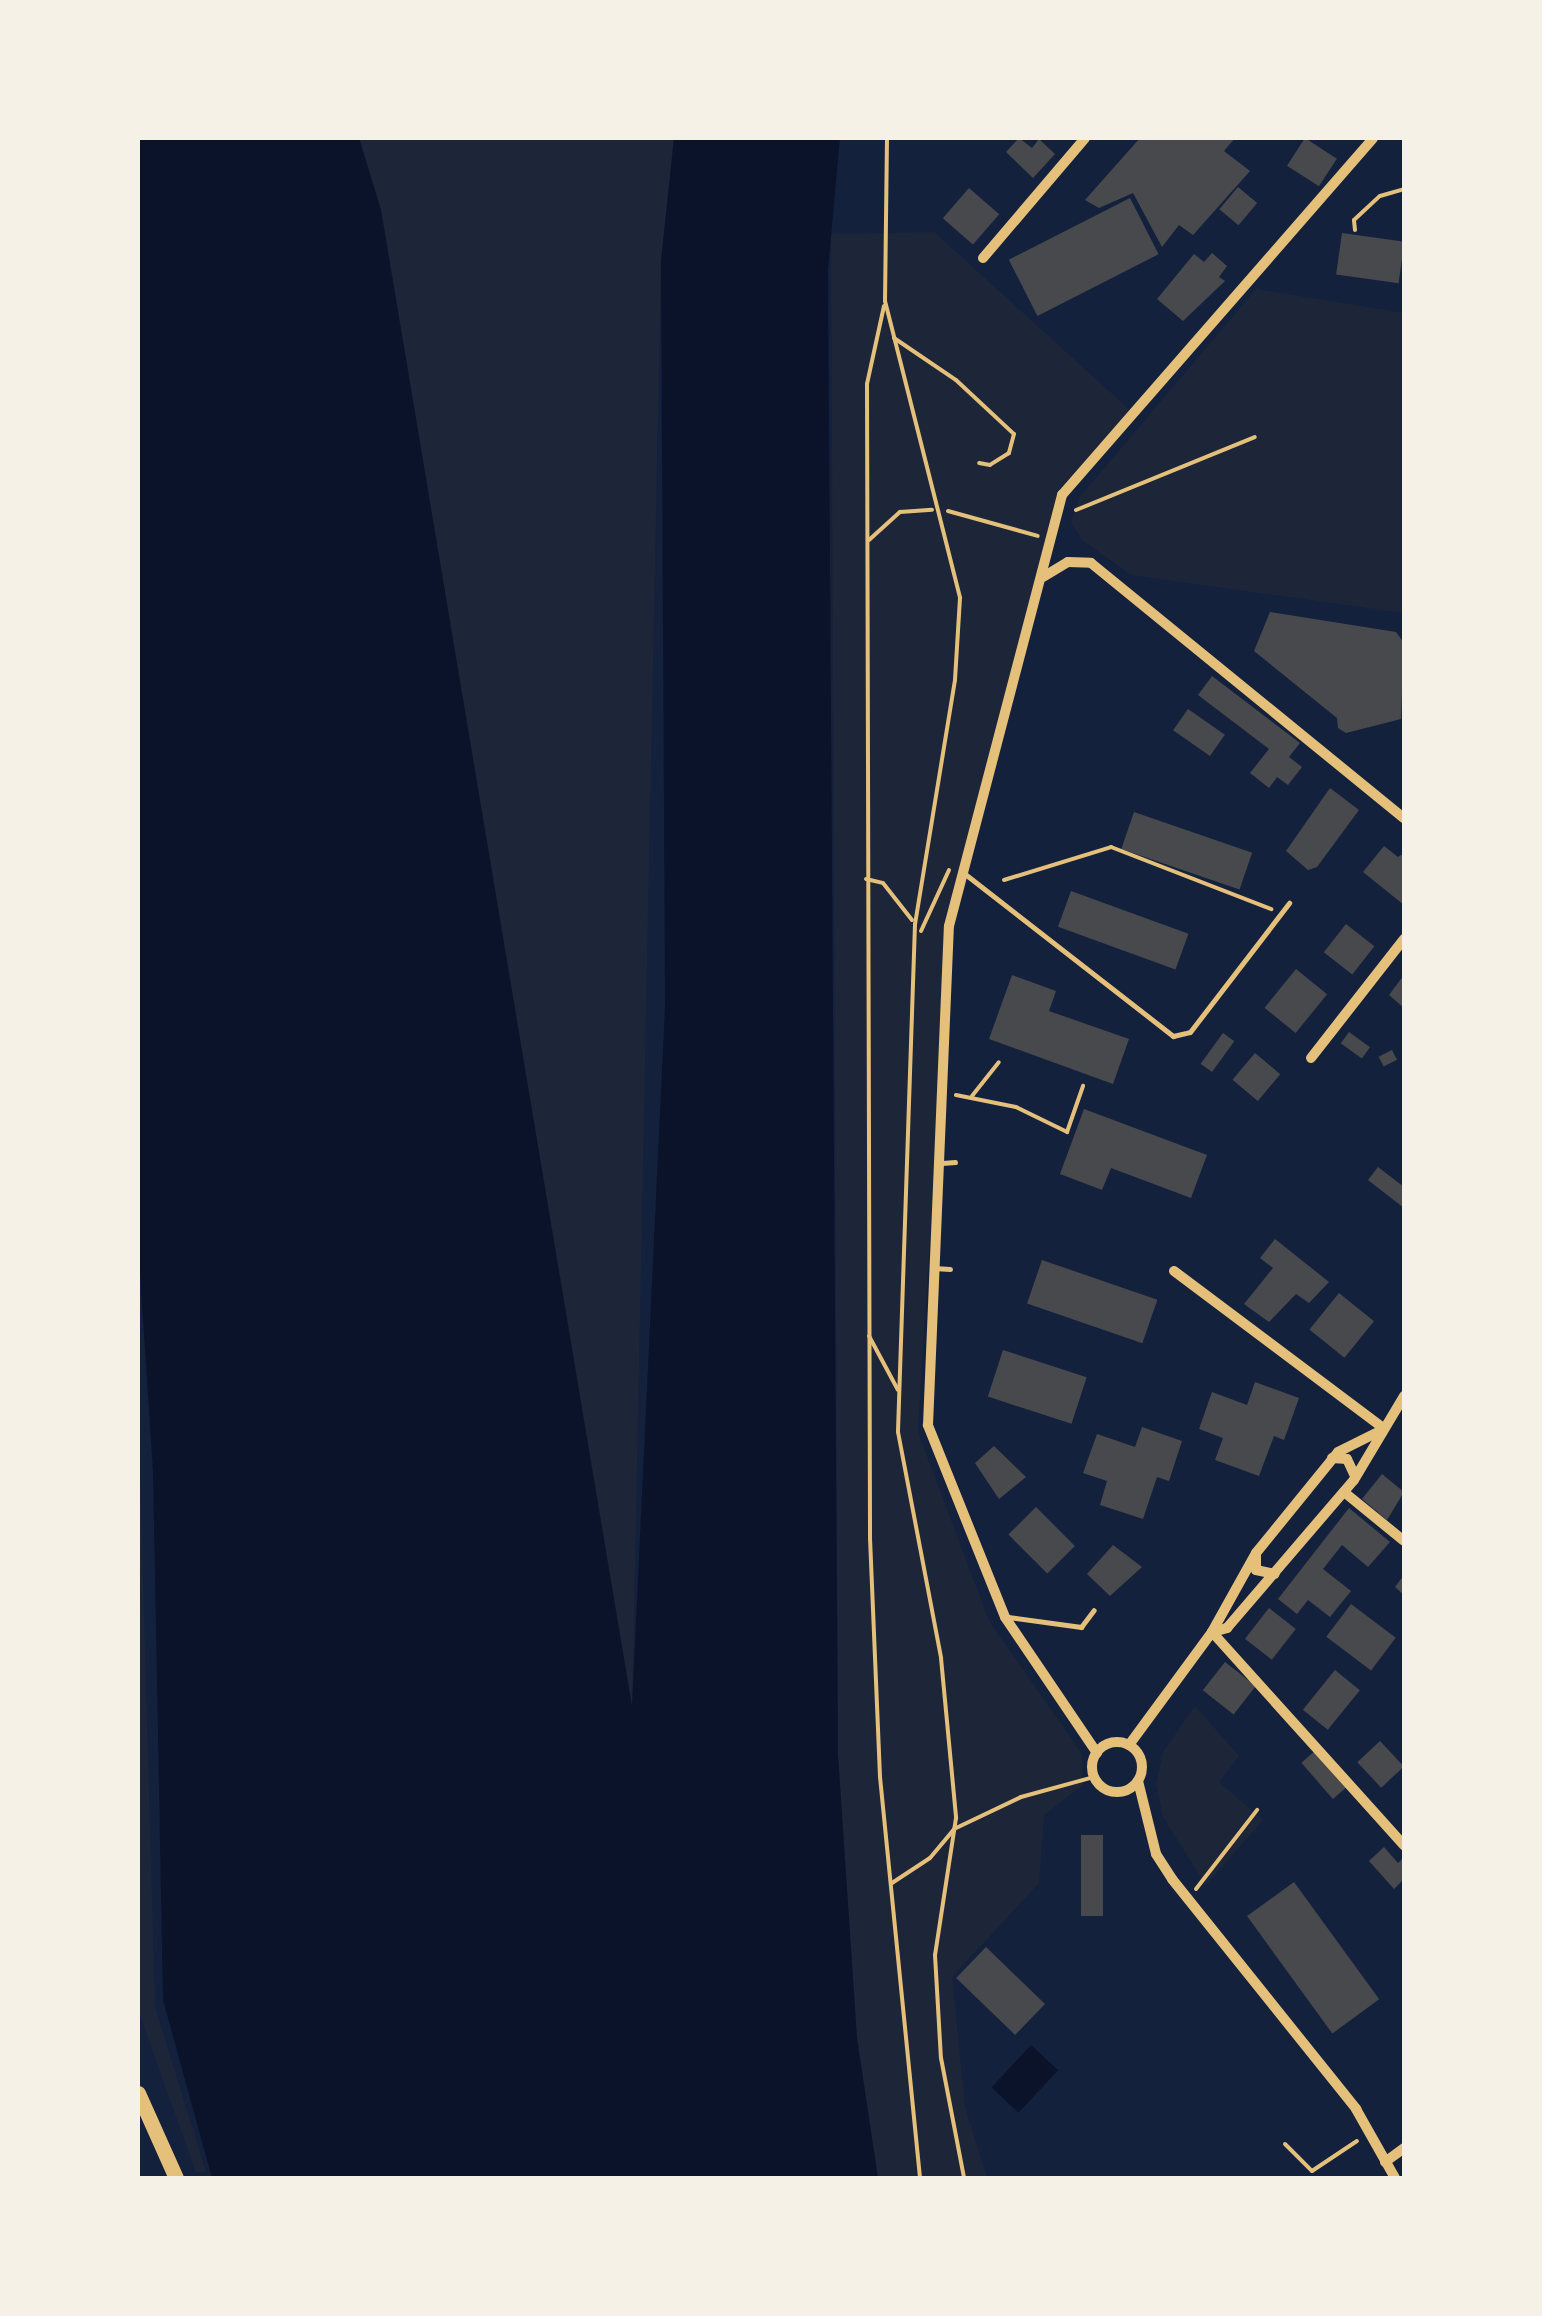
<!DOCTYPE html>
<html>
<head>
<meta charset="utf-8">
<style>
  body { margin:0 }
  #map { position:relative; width:1542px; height:2316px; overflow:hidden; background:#14213d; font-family:"Source Sans 3",sans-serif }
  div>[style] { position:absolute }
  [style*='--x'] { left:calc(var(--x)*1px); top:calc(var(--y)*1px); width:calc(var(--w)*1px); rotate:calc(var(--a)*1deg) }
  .green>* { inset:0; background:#1d2539 }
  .water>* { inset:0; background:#0b132b; transform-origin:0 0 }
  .building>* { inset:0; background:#48494c; transform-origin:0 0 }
  .path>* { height:4px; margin:-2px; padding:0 2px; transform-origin:2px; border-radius:2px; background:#e5c07b }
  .service>* { height:5px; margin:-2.5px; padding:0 2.5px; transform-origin:2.5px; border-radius:2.5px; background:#e5c07b }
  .minor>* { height:10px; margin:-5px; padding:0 5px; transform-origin:5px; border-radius:5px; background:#e5c07b }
  .minor>.ring { margin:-5px; padding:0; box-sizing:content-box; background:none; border:10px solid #e5c07b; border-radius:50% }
  .primary>* { height:15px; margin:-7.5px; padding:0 7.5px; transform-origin:7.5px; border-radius:7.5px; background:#e5c07b }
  span { translate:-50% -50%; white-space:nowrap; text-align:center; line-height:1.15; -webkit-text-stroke:8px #f6f1e7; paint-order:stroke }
  .frame { position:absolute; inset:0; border:140px solid #f6f1e7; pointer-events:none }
</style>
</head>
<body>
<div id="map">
  <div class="green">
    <div style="clip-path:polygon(359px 138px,674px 138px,661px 261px,632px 1713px,381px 210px)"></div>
    <div style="clip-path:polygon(934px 232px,1132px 412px,1062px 495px,949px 926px,918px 1432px,989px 1621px,1082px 1754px,1083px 1785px,1044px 1815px,1039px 1883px,952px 1977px,965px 2107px,987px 2178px,878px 2178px,857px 2038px,838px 1755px,831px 234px)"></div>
    <div style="clip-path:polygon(1256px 289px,1404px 313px,1404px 613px,1131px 575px,1082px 540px,1071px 523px,1079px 498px)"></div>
    <div style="clip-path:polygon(138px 1400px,155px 2007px,206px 2172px,196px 2172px,138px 2010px)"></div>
    <div style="clip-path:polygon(1195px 1706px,1239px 1756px,1219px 1782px,1263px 1820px,1206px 1885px,1163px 1817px,1156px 1784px,1163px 1752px)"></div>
  </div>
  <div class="water">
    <div style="clip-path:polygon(138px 138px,359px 138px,381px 210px,632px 1706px,665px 1006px,661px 261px,674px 138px,840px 138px,828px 270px,838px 1755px,857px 2038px,878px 2178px,212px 2178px,163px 2000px,153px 1472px,138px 1243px)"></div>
    <div style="left:1031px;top:2045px;width:37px;height:58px;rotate:43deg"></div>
  </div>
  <div class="building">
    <div style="clip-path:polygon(1019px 138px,1032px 148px,1039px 139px,1055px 154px,1033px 178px,1006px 152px)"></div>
    <div style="clip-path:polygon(1140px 138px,1235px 138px,1224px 151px,1250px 171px,1193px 235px,1179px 225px,1162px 247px,1133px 193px,1099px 208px,1085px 200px)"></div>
    <div style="left:1305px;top:138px;width:38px;height:33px;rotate:33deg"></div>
    <div style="left:1238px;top:187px;width:25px;height:29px;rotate:40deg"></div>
    <div style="left:969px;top:188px;width:40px;height:40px;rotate:41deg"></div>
    <div style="left:1130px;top:198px;width:63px;height:136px;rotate:63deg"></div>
    <div style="left:1342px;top:233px;width:63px;height:42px;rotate:8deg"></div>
    <div style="clip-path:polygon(1212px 253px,1227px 266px,1219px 277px,1225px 281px,1183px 321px,1157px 299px,1194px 254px,1204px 262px)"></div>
    <div style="clip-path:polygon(1270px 612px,1396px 632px,1404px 643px,1401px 719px,1346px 733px,1338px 728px,1337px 718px,1254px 651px)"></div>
    <div style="clip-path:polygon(1212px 676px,1300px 743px,1289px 757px,1302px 767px,1288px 785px,1277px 777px,1269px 788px,1250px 773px,1269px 749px,1198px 695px)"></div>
    <div style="left:1188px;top:709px;width:45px;height:26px;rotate:35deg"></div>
    <div style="clip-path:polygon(1330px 788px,1359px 810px,1317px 867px,1308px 870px,1286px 851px)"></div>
    <div style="left:1134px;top:812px;width:125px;height:39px;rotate:19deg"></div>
    <div style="clip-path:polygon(1384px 846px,1398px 857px,1404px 853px,1404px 905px,1363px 872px)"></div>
    <div style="left:1071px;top:891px;width:125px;height:38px;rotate:20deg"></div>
    <div style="left:1346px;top:924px;width:36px;height:36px;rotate:38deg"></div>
    <div style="left:1296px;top:969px;width:40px;height:50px;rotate:39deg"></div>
    <div style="clip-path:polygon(1012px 975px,1056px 991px,1049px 1011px,1129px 1039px,1113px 1084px,989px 1039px)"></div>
    <div style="clip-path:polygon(1404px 975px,1404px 1008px,1389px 995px)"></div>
    <div style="left:1349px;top:1032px;width:26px;height:14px;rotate:36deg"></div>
    <div style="left:1223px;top:1033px;width:14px;height:38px;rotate:36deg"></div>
    <div style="left:1392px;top:1050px;width:11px;height:15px;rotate:63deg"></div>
    <div style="left:1255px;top:1053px;width:33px;height:35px;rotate:40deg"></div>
    <div style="clip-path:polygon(1084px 1109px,1207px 1155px,1191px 1198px,1111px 1168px,1102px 1190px,1060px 1174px)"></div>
    <div style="clip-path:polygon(1378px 1167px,1404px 1187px,1404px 1208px,1368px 1180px)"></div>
    <div style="clip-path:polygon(1275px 1239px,1329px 1282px,1309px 1303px,1296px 1294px,1269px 1322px,1244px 1304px,1273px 1268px,1260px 1258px)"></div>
    <div style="left:1042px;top:1260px;width:122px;height:46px;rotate:19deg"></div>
    <div style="left:1339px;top:1293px;width:45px;height:47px;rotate:39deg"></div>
    <div style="left:1003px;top:1350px;width:88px;height:49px;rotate:18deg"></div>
    <div style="clip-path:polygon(1255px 1382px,1299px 1398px,1284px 1440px,1274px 1436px,1259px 1476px,1215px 1460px,1223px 1438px,1199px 1429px,1212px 1392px,1247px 1405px)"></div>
    <div style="clip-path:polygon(1142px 1427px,1182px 1441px,1169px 1481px,1157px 1477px,1143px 1519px,1100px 1505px,1107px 1481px,1083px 1473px,1097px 1434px,1135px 1447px)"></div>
    <div style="clip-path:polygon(994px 1446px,1026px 1477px,999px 1499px,975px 1463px)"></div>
    <div style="clip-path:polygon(1382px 1474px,1404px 1492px,1387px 1520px,1362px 1499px)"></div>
    <div style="left:1036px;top:1507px;width:55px;height:39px;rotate:45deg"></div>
    <div style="clip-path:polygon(1349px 1508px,1390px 1542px,1368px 1567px,1342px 1545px,1323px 1569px,1351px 1591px,1330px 1617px,1308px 1600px,1297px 1614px,1278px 1599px)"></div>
    <div style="clip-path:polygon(1113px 1545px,1142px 1567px,1110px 1596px,1087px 1574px)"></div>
    <div style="clip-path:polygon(1404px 1575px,1404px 1595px,1395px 1587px)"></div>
    <div style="left:1351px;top:1604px;width:56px;height:41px;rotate:37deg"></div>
    <div style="left:1269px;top:1608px;width:34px;height:39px;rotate:38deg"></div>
    <div style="left:1225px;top:1662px;width:39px;height:36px;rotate:38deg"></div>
    <div style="left:1335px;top:1670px;width:32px;height:51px;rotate:39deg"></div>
    <div style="left:1380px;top:1741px;width:35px;height:31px;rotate:47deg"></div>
    <div style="left:1315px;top:1751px;width:48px;height:18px;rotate:49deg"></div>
    <div style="left:1081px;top:1835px;width:22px;height:81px"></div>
    <div style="clip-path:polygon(1384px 1847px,1398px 1863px,1404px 1857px,1404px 1879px,1394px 1889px,1369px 1861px)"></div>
    <div style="left:1294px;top:1882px;width:145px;height:58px;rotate:54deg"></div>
    <div style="left:986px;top:1947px;width:82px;height:43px;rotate:44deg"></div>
  </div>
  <div class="path">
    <div style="--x:887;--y:138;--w:163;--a:90.7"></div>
    <div style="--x:885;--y:301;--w:306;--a:75.8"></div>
    <div style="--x:960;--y:598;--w:82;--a:93.5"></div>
    <div style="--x:955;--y:680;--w:247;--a:99.3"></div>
    <div style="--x:915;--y:924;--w:508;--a:91.92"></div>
    <div style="--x:898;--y:1432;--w:230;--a:79.2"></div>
    <div style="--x:941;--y:1658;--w:161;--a:84.6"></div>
    <div style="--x:956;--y:1818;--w:139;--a:98.7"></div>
    <div style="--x:935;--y:1955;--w:103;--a:86.7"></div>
    <div style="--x:941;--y:2058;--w:122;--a:79.1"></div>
    <div style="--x:1355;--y:230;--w:10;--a:-96"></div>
    <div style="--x:1354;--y:220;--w:35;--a:-43"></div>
    <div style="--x:1380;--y:196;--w:25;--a:-16"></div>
    <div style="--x:884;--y:306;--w:80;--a:102.3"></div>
    <div style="--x:867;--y:384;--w:1154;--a:89.85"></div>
    <div style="--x:870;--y:1538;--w:239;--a:87.6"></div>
    <div style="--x:880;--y:1777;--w:403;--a:84.3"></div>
    <div style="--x:894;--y:338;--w:75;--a:34.1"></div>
    <div style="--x:956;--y:380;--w:79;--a:43"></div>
    <div style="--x:1014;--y:434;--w:20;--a:105"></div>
    <div style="--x:1009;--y:453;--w:22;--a:148"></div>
    <div style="--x:990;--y:465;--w:11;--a:-170"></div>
    <div style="--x:1076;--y:510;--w:193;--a:-22.2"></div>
    <div style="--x:948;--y:511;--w:93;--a:15.5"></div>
    <div style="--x:869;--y:540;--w:42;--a:-42.1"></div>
    <div style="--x:900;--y:512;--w:32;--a:-4"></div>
    <div style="--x:866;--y:879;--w:17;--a:13"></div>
    <div style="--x:883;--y:883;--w:47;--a:51.9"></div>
    <div style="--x:1004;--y:880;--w:112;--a:-17.1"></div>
    <div style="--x:1111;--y:847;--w:172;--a:21.2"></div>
    <div style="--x:921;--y:931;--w:67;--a:-65.3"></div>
    <div style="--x:956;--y:1095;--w:61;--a:11.3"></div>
    <div style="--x:1016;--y:1107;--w:57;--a:26.1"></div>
    <div style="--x:1067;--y:1132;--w:49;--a:-70.8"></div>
    <div style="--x:972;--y:1096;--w:43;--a:-51.5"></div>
    <div style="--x:869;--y:1336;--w:61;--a:61.8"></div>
    <div style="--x:892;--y:1883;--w:45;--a:-33.3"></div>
    <div style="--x:930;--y:1858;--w:38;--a:-50"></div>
    <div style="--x:954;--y:1829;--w:74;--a:-25.5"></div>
    <div style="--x:1021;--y:1797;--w:76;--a:-15.3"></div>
    <div style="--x:1196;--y:1889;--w:100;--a:-52.3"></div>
    <div style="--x:1285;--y:2144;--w:38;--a:45"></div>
    <div style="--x:1312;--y:2171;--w:54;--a:-33.7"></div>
  </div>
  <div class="service">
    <div style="--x:965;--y:874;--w:264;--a:37.9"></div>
    <div style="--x:1173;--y:1036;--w:17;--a:-13"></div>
    <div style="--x:1190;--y:1032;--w:163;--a:-52.5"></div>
    <div style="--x:942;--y:1163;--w:13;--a:-4"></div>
    <div style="--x:934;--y:1268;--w:16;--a:4"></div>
    <div style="--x:1008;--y:1617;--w:74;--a:7.8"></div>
    <div style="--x:1081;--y:1627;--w:21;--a:-53"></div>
  </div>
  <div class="minor">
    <div style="--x:983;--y:258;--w:157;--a:-49.6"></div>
    <div style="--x:1043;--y:577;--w:29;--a:-31"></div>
    <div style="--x:1068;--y:562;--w:23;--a:2"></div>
    <div style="--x:1091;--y:563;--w:404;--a:39.2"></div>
    <div style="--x:1311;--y:1058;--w:151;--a:-52"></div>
    <div style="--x:1174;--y:1271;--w:260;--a:36.9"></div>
    <div style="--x:1332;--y:1458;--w:15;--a:4"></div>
    <div style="--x:1347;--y:1459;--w:17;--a:65"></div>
    <div style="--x:1344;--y:1492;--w:77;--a:39.2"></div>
    <div style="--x:1256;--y:1554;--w:16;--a:90"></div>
    <div style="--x:1256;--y:1570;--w:19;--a:12"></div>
    <div style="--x:1212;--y:1632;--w:287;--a:48"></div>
    <div style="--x:1213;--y:1632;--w:15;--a:-16"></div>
    <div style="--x:1227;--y:1628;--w:195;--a:-49.4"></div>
    <div style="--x:1354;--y:1480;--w:98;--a:-59.2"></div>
    <div class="ring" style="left:1092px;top:1742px;width:40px;height:40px"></div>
    <div style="--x:1129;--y:1745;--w:140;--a:-53.7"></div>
    <div style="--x:1212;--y:1632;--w:90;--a:-60.9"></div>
    <div style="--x:1256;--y:1553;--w:130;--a:-50.9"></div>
    <div style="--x:1338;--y:1452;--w:45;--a:-26.6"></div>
    <div style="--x:1097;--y:1753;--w:164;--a:-124.1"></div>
    <div style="--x:1005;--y:1617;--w:207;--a:-111.9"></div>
    <div style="--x:928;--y:1425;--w:499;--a:-87.6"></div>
    <div style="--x:949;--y:926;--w:446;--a:-75.3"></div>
    <div style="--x:1062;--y:495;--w:473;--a:-48.9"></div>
    <div style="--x:1138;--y:1781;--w:75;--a:76.1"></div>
    <div style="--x:1156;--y:1854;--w:30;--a:57"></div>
    <div style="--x:1172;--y:1879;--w:295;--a:51.3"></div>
    <div style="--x:1356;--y:2109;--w:79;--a:60.5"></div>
    <div style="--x:1385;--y:2162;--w:24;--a:-36"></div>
  </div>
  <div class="primary">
    <div style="--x:138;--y:2093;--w:93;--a:65.9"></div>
  </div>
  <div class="frame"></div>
</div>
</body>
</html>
